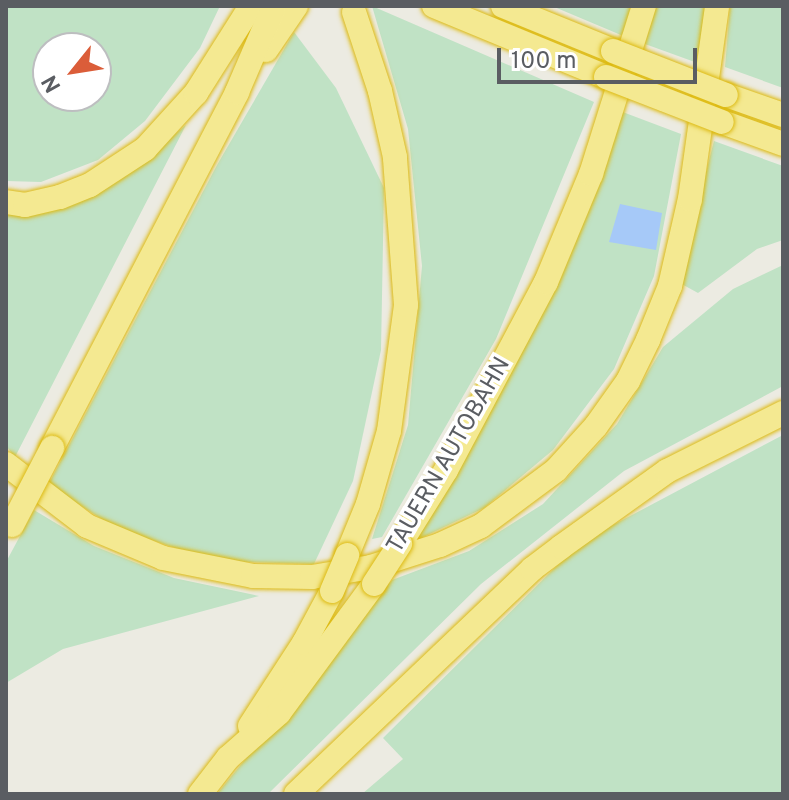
<!DOCTYPE html>
<html>
<head>
<meta charset="utf-8">
<style>
  body { margin:0 }
  #map { position:relative; width:789px; height:800px; overflow:hidden; background:#ecebe2; font-family:Overpass,sans-serif }
  div>[style] { position:absolute }
  [style*='--x'] { left:calc(var(--x)*1px); top:calc(var(--y)*1px); width:calc(var(--w)*1px); rotate:calc(var(--a)*1deg) }
  .green>* { inset:0; background:#c0e2c5 }
  .water>* { inset:0; background:#a6c9f8 }
  .roads { filter:drop-shadow(0 0 2px #ddba11) drop-shadow(0 0 2px #ddba11) }
  .highway>* { height:24px; margin:-12px; padding:0 12px; transform-origin:12px; border-radius:12px; background:#f4e991 }
  .bridges { filter:drop-shadow(0 0 2px #ddba11) drop-shadow(0 0 2px #ddba11) }
  .highway-bridge>* { height:24px; margin:-12px; padding:0 12px; transform-origin:12px; border-radius:12px; background:#f4e991 }
  span { translate:-50% -50%; white-space:nowrap; text-align:center; line-height:1.15; -webkit-text-stroke:7px #fff; paint-order:stroke }
  .street-label { font-size:24px; color:#5a5d62 }
  .frame { position:absolute; inset:0; border:8px solid #5a5d62; pointer-events:none }
  .north { position:absolute; left:32px; top:32px; width:80px; height:80px; box-sizing:border-box; background:#fff; border:2px solid #bdbec0; border-radius:50%; rotate:240deg; font-size:22px; font-weight:700; line-height:32px; text-align:center; color:#5a5d62 }
  .north::after { content:''; display:block; margin:auto; width:28px; height:36px; background:#db5d39; clip-path:polygon(50% 0,100% 100%,50% 72%,0 100%) }
  .scale { position:absolute; left:497px; top:48px; width:200px; height:36px; box-sizing:border-box; border:4px solid #5a5d62; border-top:0; padding-left:10px; font-size:24px; line-height:28px; white-space:nowrap; color:#5a5d62; -webkit-text-stroke:6px #fff; paint-order:stroke }
</style>
</head>
<body>
<div id="map">
  <div class="green">
    <div style="clip-path:polygon(evenodd,6px 6px,220px 6px,200px 48px,145px 121px,98px 160px,41px 182px,6px 181px,6px 6px,96px 48px,96px 96px,48px 96px,48px 48px,96px 48px)"></div>
    <div style="clip-path:polygon(372px 6px,594px 102px,496px 339px,382px 537px,372px 539px,408px 425px,422px 266px,408px 129px)"></div>
    <div style="clip-path:polygon(552px 6px,636px 6px,628px 38px)"></div>
    <div style="clip-path:polygon(655px 6px,709px 6px,703px 65px,645px 44px)"></div>
    <div style="clip-path:polygon(730px 6px,783px 6px,783px 88px,725px 67px)"></div>
    <div style="clip-path:polygon(294px 32px,336px 88px,384px 188px,381px 350px,353px 481px,314px 564px,214px 561px,116px 528px,48px 485px,217px 165px)"></div>
    <div style="clip-path:polygon(620px 111px,681px 134px,654px 276px,614px 369px,553px 450px,484px 508px,417px 540px,533px 332px)"></div>
    <div style="clip-path:polygon(186px 125px,15px 457px,6px 446px,6px 211px,113px 184px)"></div>
    <div style="clip-path:polygon(714px 141px,783px 166px,783px 240px,757px 249px,698px 293px,678px 282px)"></div>
    <div style="clip-path:polygon(783px 265px,783px 386px,624px 471px,481px 584px,268px 794px,217px 794px,392px 580px,469px 551px,543px 504px,617px 424px,663px 347px,733px 289px)"></div>
    <div style="clip-path:polygon(783px 435px,783px 794px,362px 794px,403px 759px,383px 738px,581px 542px)"></div>
    <div style="clip-path:polygon(34px 510px,94px 546px,174px 578px,259px 596px,63px 649px,6px 683px,6px 562px)"></div>
  </div>
  <div class="water">
    <div style="clip-path:polygon(620px 204px,662px 213px,656px 250px,609px 242px)"></div>
  </div>
  <div class="roads">
    <div class="highway">
      <div style="--x:434;--y:6;--w:186;--a:22.4"></div>
      <div style="--x:503;--y:6;--w:119;--a:22.2"></div>
      <div style="--x:266;--y:50;--w:53;--a:-55.7"></div>
      <div style="--x:726;--y:95;--w:60;--a:19.3"></div>
      <div style="--x:722;--y:122;--w:65;--a:19.8"></div>
      <div style="--x:6;--y:202;--w:19;--a:9"></div>
      <div style="--x:25;--y:205;--w:36;--a:-13"></div>
      <div style="--x:60;--y:197;--w:32;--a:-22"></div>
      <div style="--x:90;--y:185;--w:66;--a:-33.2"></div>
      <div style="--x:145;--y:149;--w:76;--a:-47.7"></div>
      <div style="--x:196;--y:93;--w:103;--a:-57.7"></div>
      <div style="--x:52;--y:448;--w:401;--a:-62.5"></div>
      <div style="--x:237;--y:92;--w:94;--a:-66.7"></div>
      <div style="--x:6;--y:464;--w:102;--a:37.4"></div>
      <div style="--x:87;--y:526;--w:82;--a:22.8"></div>
      <div style="--x:163;--y:558;--w:92;--a:11.3"></div>
      <div style="--x:253;--y:576;--w:59;--a:1"></div>
      <div style="--x:312;--y:577;--w:60;--a:-9.6"></div>
      <div style="--x:371;--y:567;--w:72;--a:-17.7"></div>
      <div style="--x:440;--y:545;--w:45;--a:-24.9"></div>
      <div style="--x:481;--y:526;--w:94;--a:-36.7"></div>
      <div style="--x:556;--y:470;--w:59;--a:-47.7"></div>
      <div style="--x:596;--y:426;--w:55;--a:-54.6"></div>
      <div style="--x:628;--y:381;--w:46;--a:-64"></div>
      <div style="--x:648;--y:340;--w:58;--a:-67.8"></div>
      <div style="--x:670;--y:286;--w:89;--a:-77.1"></div>
      <div style="--x:690;--y:199;--w:195;--a:-82"></div>
      <div style="--x:400;--y:544;--w:87;--a:-58.1"></div>
      <div style="--x:446;--y:470;--w:213;--a:-62"></div>
      <div style="--x:546;--y:282;--w:117;--a:-67.4"></div>
      <div style="--x:591;--y:174;--w:176;--a:-72.5"></div>
      <div style="--x:347;--y:555;--w:55;--a:-67.6"></div>
      <div style="--x:368;--y:504;--w:76;--a:-74"></div>
      <div style="--x:389;--y:431;--w:127;--a:-82.3"></div>
      <div style="--x:406;--y:305;--w:148;--a:-94.3"></div>
      <div style="--x:395;--y:157;--w:68;--a:-102.8"></div>
      <div style="--x:380;--y:91;--w:83;--a:-108.2"></div>
      <div style="--x:250;--y:726;--w:99;--a:-57"></div>
      <div style="--x:304;--y:643;--w:59;--a:-61.7"></div>
      <div style="--x:200;--y:794;--w:46;--a:-52.1"></div>
      <div style="--x:228;--y:758;--w:68;--a:-41.4"></div>
      <div style="--x:279;--y:713;--w:160;--a:-53.6"></div>
      <div style="--x:296;--y:794;--w:326;--a:-43.6"></div>
      <div style="--x:532;--y:569;--w:36;--a:-37"></div>
      <div style="--x:561;--y:547;--w:130;--a:-35.6"></div>
      <div style="--x:667;--y:471;--w:130;--a:-26.6"></div>
    </div>
  </div>
  <div class="bridges">
    <div class="highway-bridge">
      <div style="--x:613;--y:51;--w:121;--a:21.3"></div>
      <div style="--x:606;--y:77;--w:124;--a:21.2"></div>
      <div style="--x:12;--y:525;--w:87;--a:-62.5"></div>
      <div style="--x:374;--y:584;--w:48;--a:-57"></div>
      <div style="--x:332;--y:591;--w:39;--a:-67"></div>
    </div>
  </div>
  <div class="street-label">
    <span style="left:450px;top:456px;rotate:-60deg">TAUERN AUTOBAHN</span>
  </div>
  <div class="frame"></div>
  <div class="north">N</div>
  <div class="scale">100 m</div>
</div>
</body>
</html>
